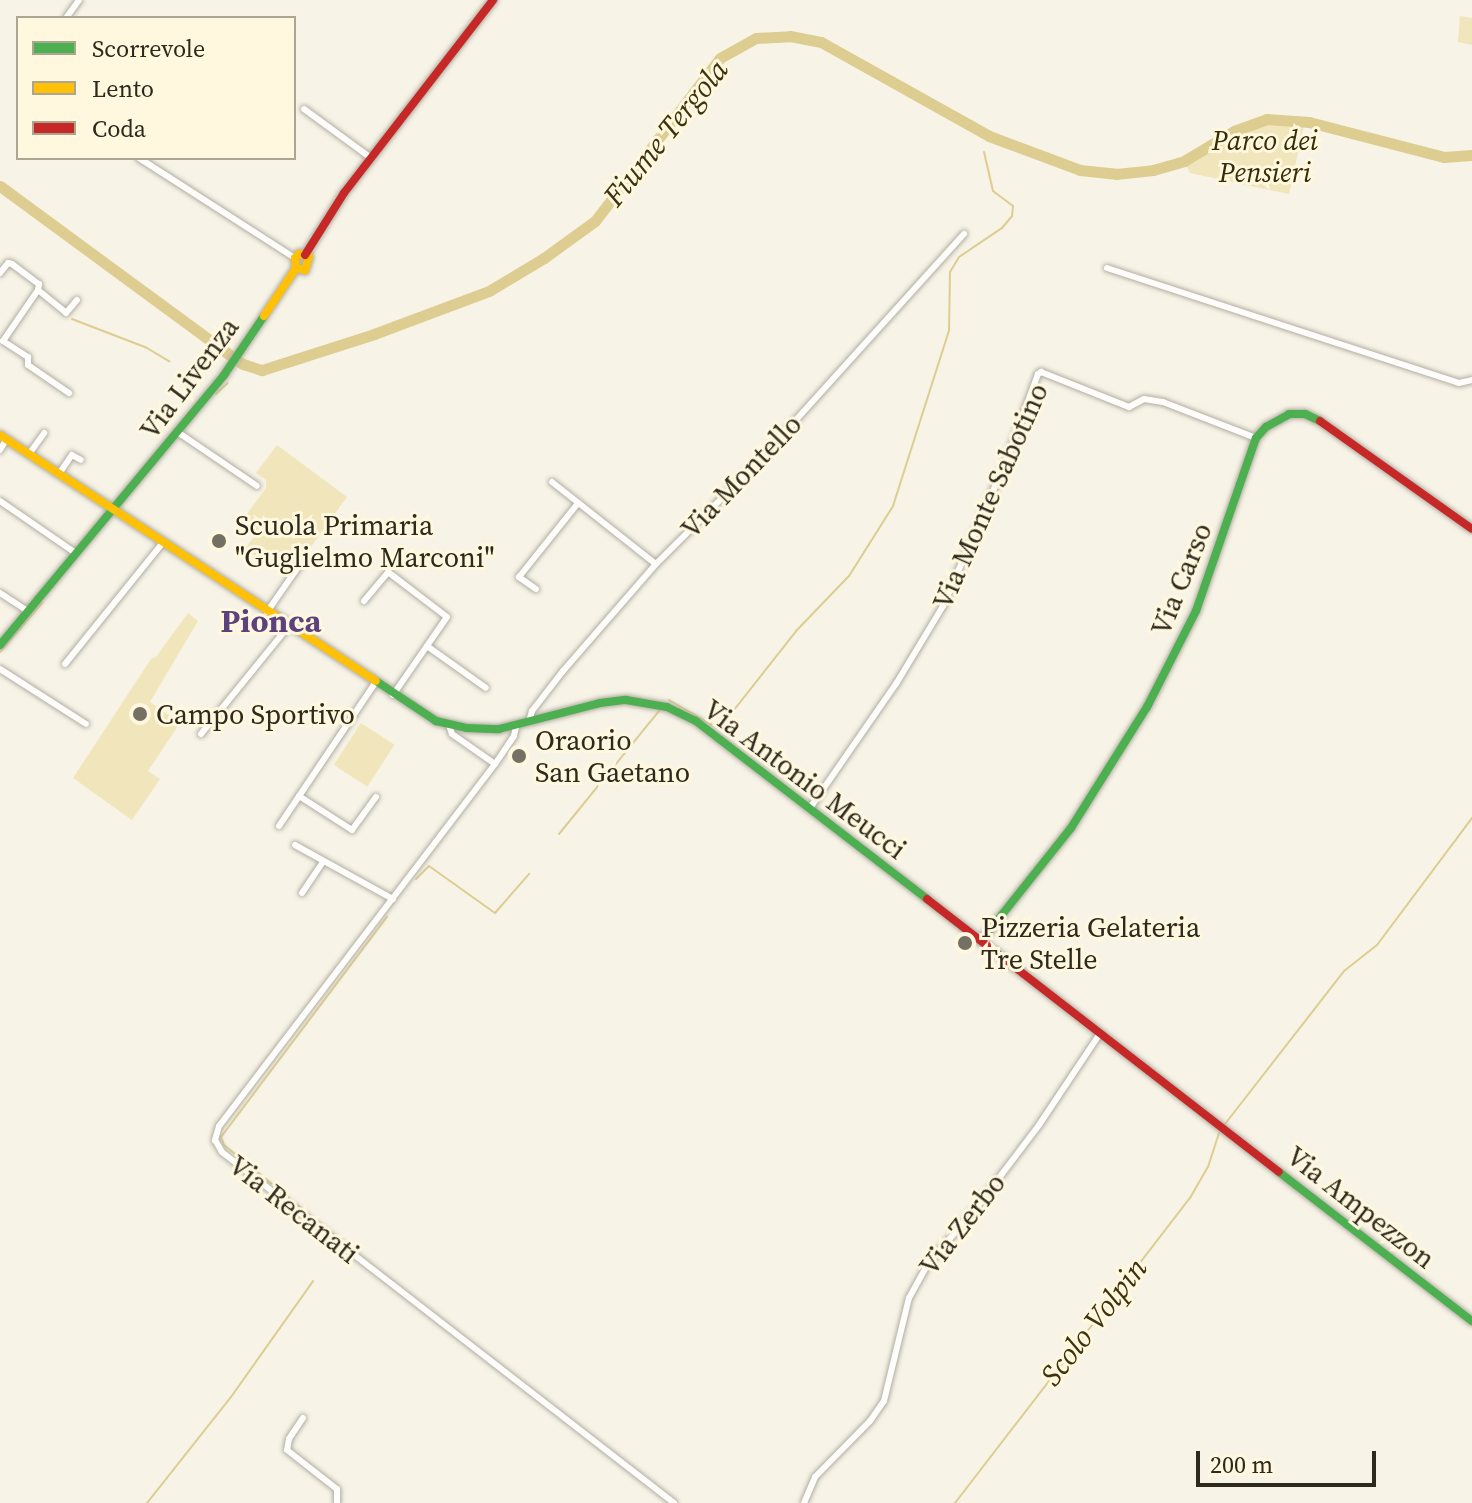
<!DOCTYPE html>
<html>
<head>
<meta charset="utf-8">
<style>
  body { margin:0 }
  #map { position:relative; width:1472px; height:1503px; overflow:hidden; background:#f7f3e6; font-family:"Source Serif 4",serif }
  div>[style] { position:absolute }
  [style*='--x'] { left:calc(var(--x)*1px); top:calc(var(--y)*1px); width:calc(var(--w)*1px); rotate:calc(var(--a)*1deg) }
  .green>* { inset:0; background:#f1e5bb; transform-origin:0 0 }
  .stream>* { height:2px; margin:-1px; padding:0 1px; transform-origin:1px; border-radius:1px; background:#decd90 }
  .river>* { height:11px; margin:-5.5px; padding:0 5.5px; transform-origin:5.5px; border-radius:5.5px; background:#decd90 }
  .roads { filter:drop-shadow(0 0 2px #b1aea2) drop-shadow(0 0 2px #b1aea2) }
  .street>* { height:6px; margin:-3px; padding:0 3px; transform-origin:3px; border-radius:3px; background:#fefdfb }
  .fast>* { height:8px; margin:-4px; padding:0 4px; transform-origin:4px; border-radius:4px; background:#4caf50 }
  .slow>* { height:8px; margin:-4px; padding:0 4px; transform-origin:4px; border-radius:4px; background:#ffc107 }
  .jam>* { height:8px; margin:-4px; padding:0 4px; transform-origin:4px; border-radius:4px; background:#c62828 }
  .dots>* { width:22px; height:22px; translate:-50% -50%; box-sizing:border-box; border:4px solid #fff7de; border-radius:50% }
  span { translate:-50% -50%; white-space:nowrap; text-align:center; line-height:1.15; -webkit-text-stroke:6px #fff7de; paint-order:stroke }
  .park-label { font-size:28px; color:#362c07; font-style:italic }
  .street-label { font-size:28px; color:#2d291d }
  .poi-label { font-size:28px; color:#2d291d }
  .left { translate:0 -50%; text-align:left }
  .water-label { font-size:30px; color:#3d330f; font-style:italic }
  .quarter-label { font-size:32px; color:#5c417d; font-weight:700 }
  .legend { position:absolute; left:16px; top:16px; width:280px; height:144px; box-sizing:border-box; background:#fff7de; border:2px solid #aba591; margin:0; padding:10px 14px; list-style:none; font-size:24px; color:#2d291d }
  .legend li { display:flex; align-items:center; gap:16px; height:40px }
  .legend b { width:40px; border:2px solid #aba591 }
  .scale { position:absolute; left:1196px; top:1451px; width:180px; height:36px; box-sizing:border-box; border:4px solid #2d291d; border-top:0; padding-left:10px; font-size:24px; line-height:28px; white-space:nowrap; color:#2d291d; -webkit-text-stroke:6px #fff7de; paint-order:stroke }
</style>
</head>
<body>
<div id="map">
  <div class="green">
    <div style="clip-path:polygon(1460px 16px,1472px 18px,1472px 45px,1458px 42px)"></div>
    <div style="clip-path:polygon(1269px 122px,1304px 125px,1289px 194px,1190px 173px,1185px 163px,1234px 133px)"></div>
    <div style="clip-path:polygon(277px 445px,347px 497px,305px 555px,300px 553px,288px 577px,245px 549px,257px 532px,242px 521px,266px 488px,266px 480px,256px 473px)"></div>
    <div style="clip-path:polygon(188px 613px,198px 621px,150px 702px,180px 723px,148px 771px,160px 779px,132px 820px,73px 778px,151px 659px,156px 657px)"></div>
    <div style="left:361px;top:723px;width:40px;height:50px;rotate:33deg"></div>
  </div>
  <div class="stream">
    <div style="--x:988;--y:139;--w:3;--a:-72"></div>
    <div style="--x:72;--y:319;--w:80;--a:21.1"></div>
    <div style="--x:147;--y:348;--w:26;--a:31"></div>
    <div style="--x:240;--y:366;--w:3;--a:-72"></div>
    <div style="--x:216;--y:394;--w:16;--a:-43"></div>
    <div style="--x:0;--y:652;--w:65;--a:-49.4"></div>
    <div style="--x:669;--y:700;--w:58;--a:30.1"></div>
    <div style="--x:719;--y:729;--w:125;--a:-51.8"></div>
    <div style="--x:796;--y:631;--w:76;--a:-46.1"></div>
    <div style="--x:849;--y:576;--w:83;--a:-57.8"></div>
    <div style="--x:893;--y:506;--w:185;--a:-72.3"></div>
    <div style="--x:949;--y:330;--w:58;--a:-89"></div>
    <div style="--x:950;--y:272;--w:17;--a:-59"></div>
    <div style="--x:959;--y:257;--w:52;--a:-34"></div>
    <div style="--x:1002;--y:228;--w:16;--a:-50"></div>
    <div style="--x:1012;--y:216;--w:10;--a:-84"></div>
    <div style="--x:1013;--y:206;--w:25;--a:-143"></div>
    <div style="--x:993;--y:191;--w:40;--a:-103"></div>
    <div style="--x:559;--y:834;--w:159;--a:-50.9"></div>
    <div style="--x:416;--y:879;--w:18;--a:-45"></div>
    <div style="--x:429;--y:866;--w:81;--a:35.5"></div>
    <div style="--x:495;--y:913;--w:52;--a:-48.9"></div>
    <div style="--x:1225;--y:1124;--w:194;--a:-52.1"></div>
    <div style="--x:1344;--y:971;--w:42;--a:-38.2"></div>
    <div style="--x:1377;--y:945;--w:159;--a:-53.2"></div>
    <div style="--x:343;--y:1242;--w:154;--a:-140.8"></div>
    <div style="--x:224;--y:1145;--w:9;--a:-111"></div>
    <div style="--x:221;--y:1137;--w:276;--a:-53"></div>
    <div style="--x:147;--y:1503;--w:135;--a:-51.6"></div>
    <div style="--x:231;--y:1397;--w:142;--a:-54.7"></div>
    <div style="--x:955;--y:1503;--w:385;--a:-52.4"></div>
    <div style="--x:1190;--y:1198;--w:36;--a:-60"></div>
    <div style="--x:1208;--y:1167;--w:36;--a:-72"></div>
  </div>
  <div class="river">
    <div style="--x:0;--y:186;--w:282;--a:36.3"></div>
    <div style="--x:227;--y:353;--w:19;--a:35"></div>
    <div style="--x:243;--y:364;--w:20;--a:18"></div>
    <div style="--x:262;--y:370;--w:118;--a:-17.8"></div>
    <div style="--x:374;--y:334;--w:123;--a:-20.5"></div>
    <div style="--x:489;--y:291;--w:64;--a:-31"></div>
    <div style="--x:544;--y:258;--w:63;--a:-36"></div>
    <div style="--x:595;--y:221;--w:205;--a:-52.5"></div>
    <div style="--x:720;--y:58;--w:41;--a:-29.1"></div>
    <div style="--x:756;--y:38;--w:34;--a:-3"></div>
    <div style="--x:790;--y:36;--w:32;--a:11"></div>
    <div style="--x:821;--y:42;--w:193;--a:29.2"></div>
    <div style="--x:989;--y:136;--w:97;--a:20.5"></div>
    <div style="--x:1080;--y:170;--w:36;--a:6"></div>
    <div style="--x:1116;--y:174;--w:37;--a:-6"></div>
    <div style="--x:1153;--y:170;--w:32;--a:-16"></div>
    <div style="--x:1184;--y:161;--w:58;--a:-31"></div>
    <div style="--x:1234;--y:131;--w:35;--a:-20"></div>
    <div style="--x:1267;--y:119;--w:42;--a:4.1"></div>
    <div style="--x:1309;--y:122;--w:139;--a:14.5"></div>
    <div style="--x:1444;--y:157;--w:28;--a:-4"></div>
  </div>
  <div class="roads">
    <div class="street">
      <div style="--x:66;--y:18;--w:22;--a:-54"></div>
      <div style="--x:304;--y:109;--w:83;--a:36.2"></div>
      <div style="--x:139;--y:158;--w:185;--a:32.7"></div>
      <div style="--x:1107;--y:268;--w:370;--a:18.1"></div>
      <div style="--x:1459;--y:383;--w:13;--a:-13"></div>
      <div style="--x:0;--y:273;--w:13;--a:-51"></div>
      <div style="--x:8;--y:263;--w:4;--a:14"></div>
      <div style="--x:12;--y:264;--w:34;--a:37"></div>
      <div style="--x:39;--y:284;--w:6;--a:99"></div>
      <div style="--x:3;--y:341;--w:62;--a:-55.5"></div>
      <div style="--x:38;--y:290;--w:36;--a:39"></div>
      <div style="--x:66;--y:313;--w:17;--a:-50"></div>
      <div style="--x:3;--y:341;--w:30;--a:33"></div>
      <div style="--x:28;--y:357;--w:8;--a:90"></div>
      <div style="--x:28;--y:365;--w:50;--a:34.3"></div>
      <div style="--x:179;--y:433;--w:94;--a:34.2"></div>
      <div style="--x:0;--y:450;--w:12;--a:-59"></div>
      <div style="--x:29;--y:454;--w:26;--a:-54"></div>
      <div style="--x:59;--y:474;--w:23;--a:-56"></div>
      <div style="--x:72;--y:455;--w:10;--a:29"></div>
      <div style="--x:552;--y:482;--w:132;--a:38.3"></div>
      <div style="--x:0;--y:501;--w:93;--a:34.5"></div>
      <div style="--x:536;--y:589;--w:21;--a:-145"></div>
      <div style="--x:519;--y:577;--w:95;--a:-51.4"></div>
      <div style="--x:0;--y:593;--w:33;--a:33"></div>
      <div style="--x:364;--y:601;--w:38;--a:-50"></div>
      <div style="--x:388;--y:572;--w:74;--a:37.3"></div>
      <div style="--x:447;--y:617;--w:95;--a:124.7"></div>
      <div style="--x:267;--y:612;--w:63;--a:-55.3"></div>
      <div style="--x:427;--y:646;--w:72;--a:35.4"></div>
      <div style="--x:65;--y:664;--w:154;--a:-51.1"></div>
      <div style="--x:0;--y:669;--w:102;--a:32.6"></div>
      <div style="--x:529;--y:722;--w:11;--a:-75"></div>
      <div style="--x:532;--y:711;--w:51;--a:-52.2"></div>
      <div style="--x:563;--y:671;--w:142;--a:-49"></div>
      <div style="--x:656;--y:564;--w:143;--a:-45"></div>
      <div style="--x:757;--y:463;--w:309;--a:-47.9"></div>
      <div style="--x:449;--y:725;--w:9;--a:72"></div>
      <div style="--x:452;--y:734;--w:52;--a:34.9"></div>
      <div style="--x:516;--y:727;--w:9;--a:103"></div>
      <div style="--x:514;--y:736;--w:34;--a:124"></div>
      <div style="--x:495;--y:764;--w:455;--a:127.3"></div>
      <div style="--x:219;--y:1126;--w:15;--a:106"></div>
      <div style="--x:215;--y:1140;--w:14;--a:60"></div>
      <div style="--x:222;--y:1152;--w:24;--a:38"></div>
      <div style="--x:241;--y:1167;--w:548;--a:37.81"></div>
      <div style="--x:201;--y:734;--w:138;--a:-50.9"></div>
      <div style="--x:299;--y:796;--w:63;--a:32.7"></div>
      <div style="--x:352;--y:830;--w:41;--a:-54"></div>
      <div style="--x:810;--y:808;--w:151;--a:-55.3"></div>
      <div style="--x:896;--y:684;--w:91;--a:-58.9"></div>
      <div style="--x:943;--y:606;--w:160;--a:-66.5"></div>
      <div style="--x:1007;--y:459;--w:90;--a:-70"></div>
      <div style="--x:1038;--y:374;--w:4;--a:-34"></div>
      <div style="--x:1041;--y:372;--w:95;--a:21.7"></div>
      <div style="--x:1129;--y:407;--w:17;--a:-28"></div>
      <div style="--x:1144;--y:399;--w:19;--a:9"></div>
      <div style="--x:1163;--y:402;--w:100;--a:21.2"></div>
      <div style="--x:279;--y:826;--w:172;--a:-56.1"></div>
      <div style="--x:295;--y:845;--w:112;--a:28.9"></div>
      <div style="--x:302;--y:893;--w:37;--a:-56"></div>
      <div style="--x:303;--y:1418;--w:25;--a:124"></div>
      <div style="--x:289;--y:1439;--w:11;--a:100"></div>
      <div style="--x:287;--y:1450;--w:63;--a:38"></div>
      <div style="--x:337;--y:1489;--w:14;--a:90"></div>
      <div style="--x:804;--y:1503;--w:28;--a:-67"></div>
      <div style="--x:815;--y:1477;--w:78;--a:-45.5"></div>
      <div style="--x:870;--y:1421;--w:24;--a:-55"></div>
      <div style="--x:884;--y:1401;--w:106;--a:-76.4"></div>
      <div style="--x:909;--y:1298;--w:38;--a:-61"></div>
      <div style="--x:927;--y:1265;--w:77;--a:-49.2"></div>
      <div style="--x:977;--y:1207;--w:103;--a:-52.9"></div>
      <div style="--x:1039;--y:1125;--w:108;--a:-56.3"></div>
    </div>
    <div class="fast">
      <div style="--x:0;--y:645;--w:351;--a:-50.3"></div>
      <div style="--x:224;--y:375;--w:71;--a:-55.9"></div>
      <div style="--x:376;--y:681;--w:72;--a:33.7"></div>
      <div style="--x:436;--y:721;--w:31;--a:13"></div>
      <div style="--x:466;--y:728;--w:33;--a:2"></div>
      <div style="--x:499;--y:729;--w:104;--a:-14.4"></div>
      <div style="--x:600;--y:703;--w:26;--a:-7"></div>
      <div style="--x:626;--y:700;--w:42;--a:9.7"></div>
      <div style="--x:667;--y:707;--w:32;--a:26"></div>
      <div style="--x:696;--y:721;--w:292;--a:37.6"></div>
      <div style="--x:981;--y:941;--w:144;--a:-51.5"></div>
      <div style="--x:1071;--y:828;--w:143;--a:-57.9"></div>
      <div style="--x:1147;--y:707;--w:108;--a:-63"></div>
      <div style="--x:1196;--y:611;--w:183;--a:-70.9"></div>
      <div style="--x:1256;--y:438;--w:15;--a:-48"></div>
      <div style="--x:1266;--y:427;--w:26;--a:-29"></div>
      <div style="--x:1289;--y:414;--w:16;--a:0"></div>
      <div style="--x:1305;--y:414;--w:17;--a:25"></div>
      <div style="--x:1279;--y:1172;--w:244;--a:37.7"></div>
    </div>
    <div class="slow">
      <div style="--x:264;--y:316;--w:58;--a:-56.3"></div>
      <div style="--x:296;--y:268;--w:10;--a:-96"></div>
      <div style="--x:295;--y:258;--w:6;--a:-45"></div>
      <div style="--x:299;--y:254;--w:10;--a:17"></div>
      <div style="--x:309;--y:257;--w:14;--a:107"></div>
      <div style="--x:305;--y:270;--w:9;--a:-167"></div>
      <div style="--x:0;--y:435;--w:449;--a:33.2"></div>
    </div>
    <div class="jam">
      <div style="--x:305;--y:255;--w:73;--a:-57.8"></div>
      <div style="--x:344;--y:193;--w:244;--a:-52.3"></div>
      <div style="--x:1320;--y:421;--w:186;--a:35.4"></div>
      <div style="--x:927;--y:899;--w:445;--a:37.8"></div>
    </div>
  </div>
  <div class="dots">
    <div style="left:219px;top:541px;background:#747063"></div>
    <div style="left:140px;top:714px;background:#747063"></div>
    <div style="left:519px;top:756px;background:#747063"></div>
    <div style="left:965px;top:943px;background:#747063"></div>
  </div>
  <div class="park-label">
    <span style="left:1265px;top:156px">Parco dei<br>Pensieri</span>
  </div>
  <div class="street-label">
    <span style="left:189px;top:378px;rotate:-53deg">Via Livenza</span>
    <span style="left:741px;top:476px;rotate:-46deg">Via Montello</span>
    <span style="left:990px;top:496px;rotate:-66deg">Via Monte Sabotino</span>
    <span style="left:1181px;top:579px;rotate:-68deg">Via Carso</span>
    <span style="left:805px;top:779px;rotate:37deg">Via Antonio Meucci</span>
    <span style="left:1361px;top:1207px;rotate:38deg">Via Ampezzon</span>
    <span style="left:294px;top:1209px;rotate:38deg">Via Recanati</span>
    <span style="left:962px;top:1224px;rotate:-52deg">Via Zerbo</span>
  </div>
  <div class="poi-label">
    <span class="left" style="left:235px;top:541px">Scuola Primaria<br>"Guglielmo Marconi"</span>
    <span class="left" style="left:156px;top:714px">Campo Sportivo</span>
    <span class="left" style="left:535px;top:756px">Oraorio<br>San Gaetano</span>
    <span class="left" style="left:981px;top:943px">Pizzeria Gelateria<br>Tre Stelle</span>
  </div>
  <div class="water-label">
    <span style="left:666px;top:133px;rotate:-51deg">Fiume Tergola</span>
    <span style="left:1094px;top:1322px;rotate:-52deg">Scolo Volpin</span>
  </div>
  <div class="quarter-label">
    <span style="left:271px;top:621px">Pionca</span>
  </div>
  <ul class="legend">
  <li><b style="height:10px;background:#4caf50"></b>Scorrevole</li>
  <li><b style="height:10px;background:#ffc107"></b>Lento</li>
  <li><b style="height:10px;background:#c62828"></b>Coda</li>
  </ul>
  <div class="scale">200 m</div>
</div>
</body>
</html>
